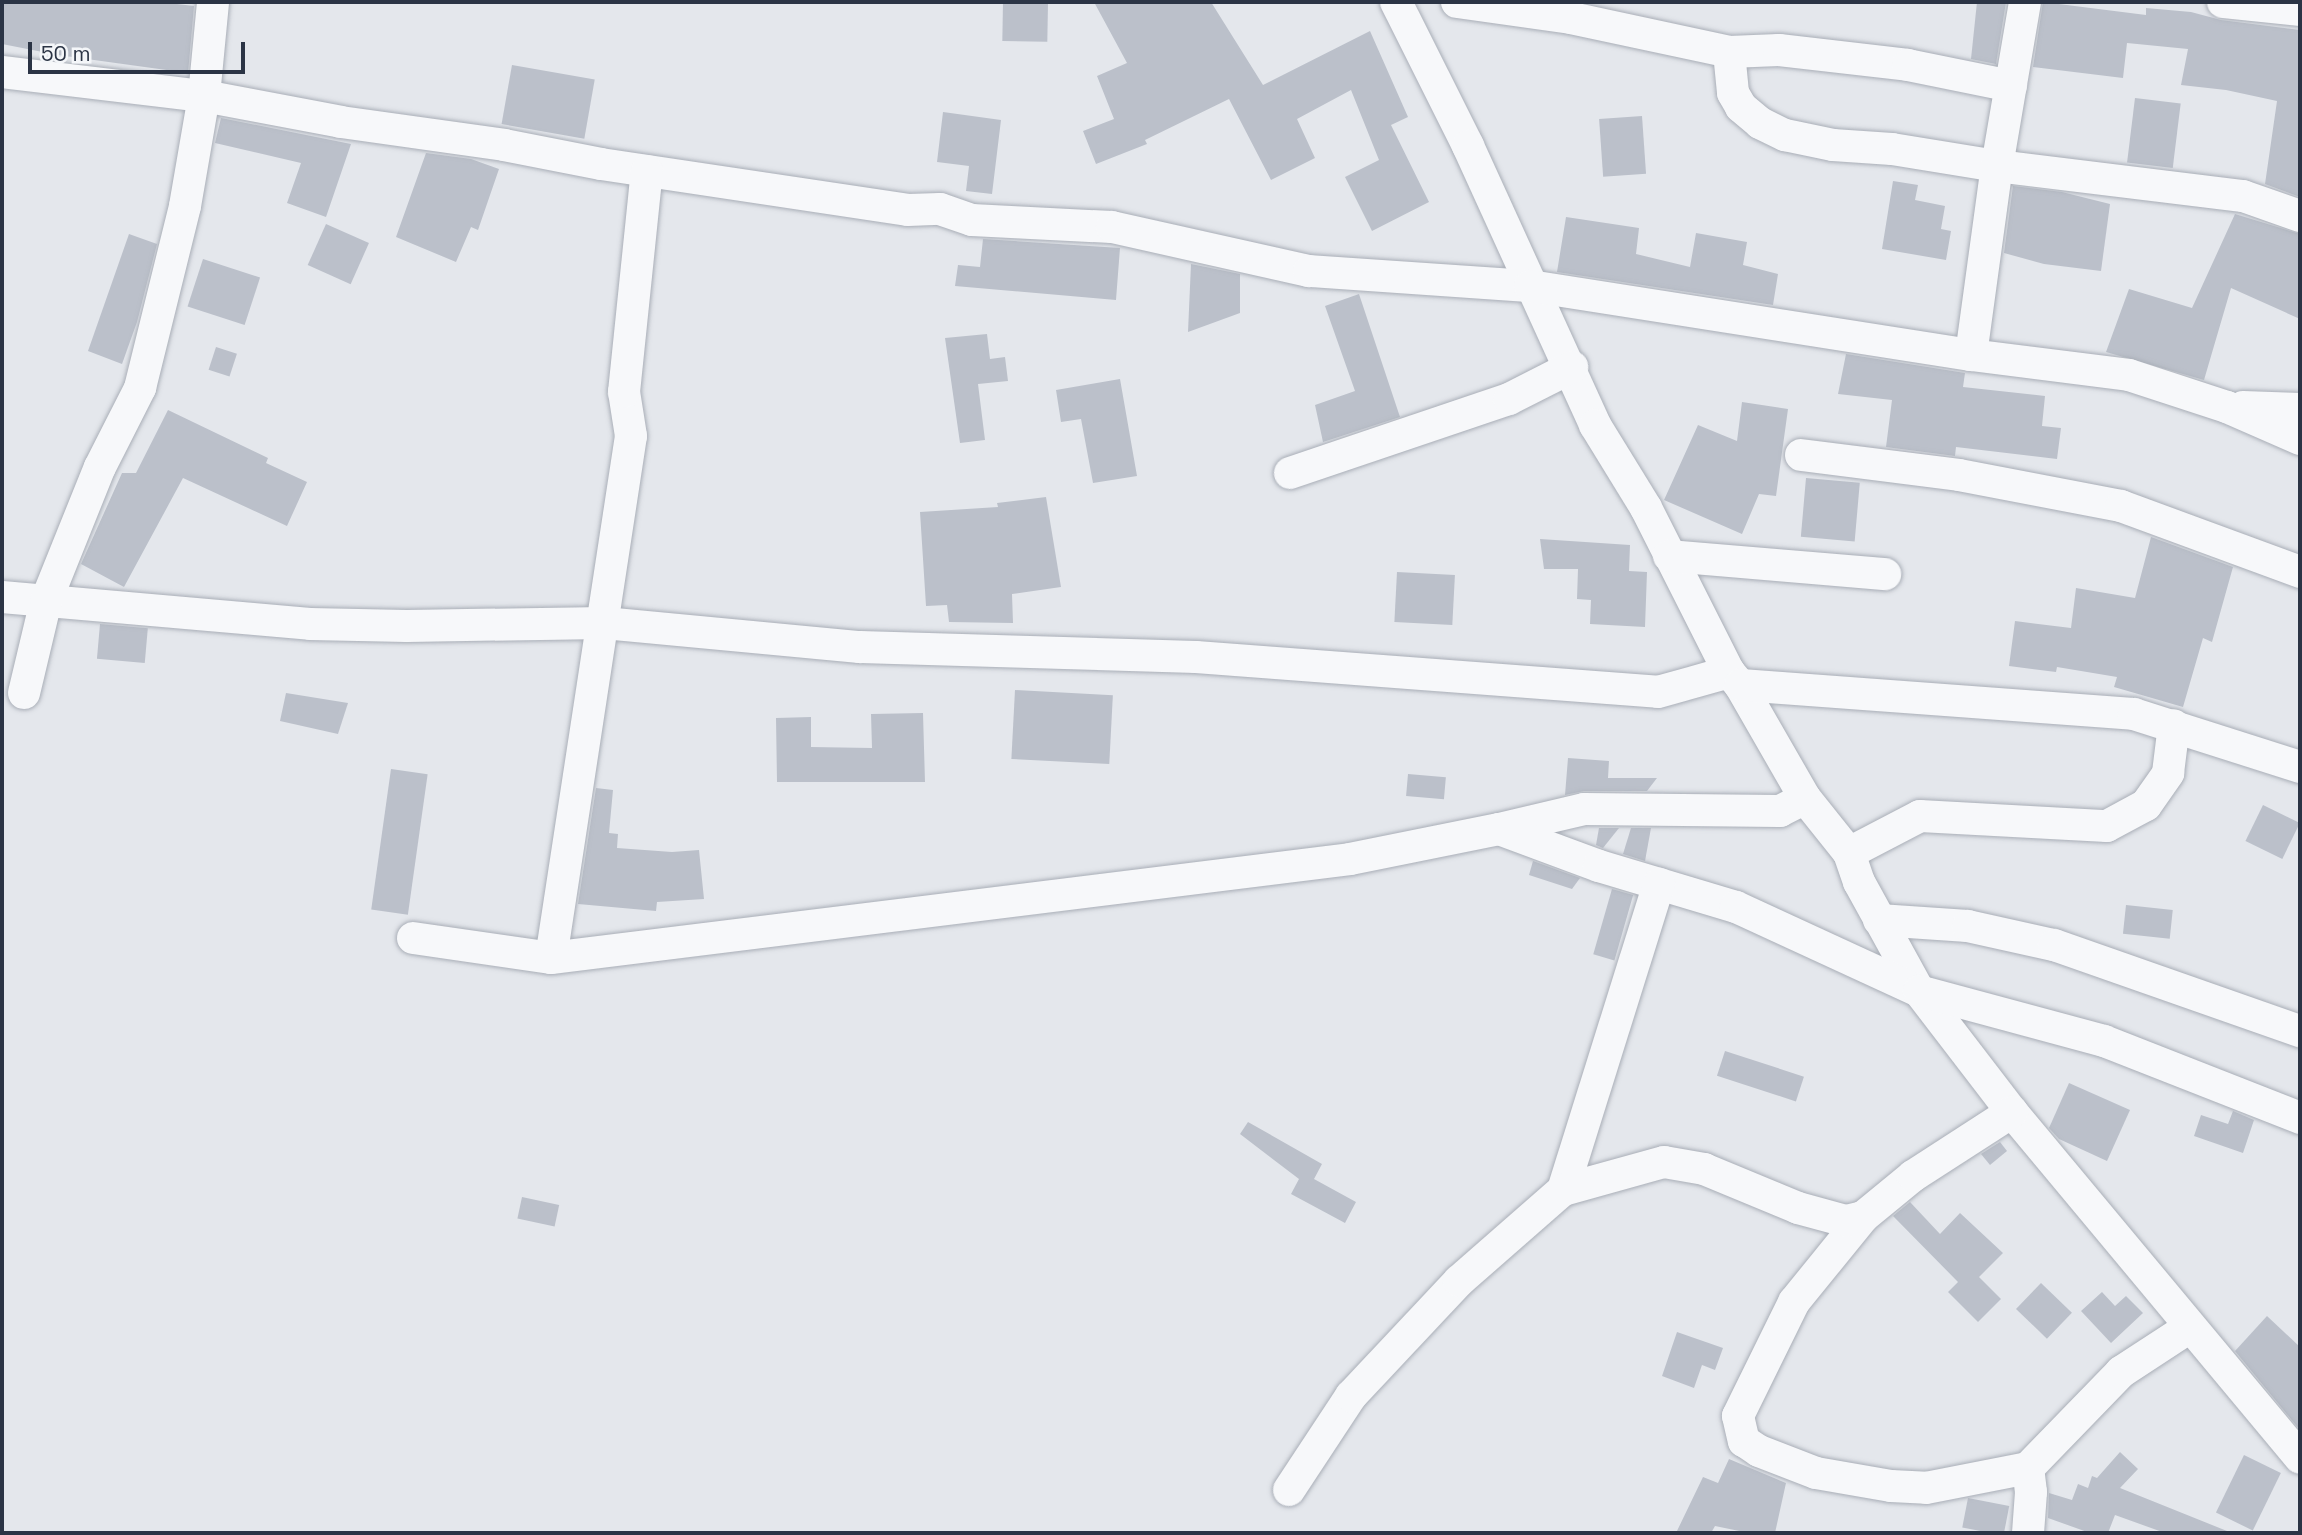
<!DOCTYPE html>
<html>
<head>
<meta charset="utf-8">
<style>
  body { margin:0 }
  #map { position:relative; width:2302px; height:1535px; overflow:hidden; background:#e4e7ec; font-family:"Space Grotesk",sans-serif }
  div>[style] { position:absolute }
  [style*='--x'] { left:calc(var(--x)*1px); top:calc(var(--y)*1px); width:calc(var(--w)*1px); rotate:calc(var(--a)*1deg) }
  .building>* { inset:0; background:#bbc0ca; transform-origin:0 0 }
  .roads { filter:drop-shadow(0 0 2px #a9aeb7) drop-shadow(0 0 2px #a9aeb7) }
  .minor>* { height:32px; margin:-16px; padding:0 16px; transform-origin:16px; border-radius:16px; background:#f7f8fa }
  span { translate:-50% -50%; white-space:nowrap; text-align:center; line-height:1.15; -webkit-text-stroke:5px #f4f6f9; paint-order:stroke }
  .frame { position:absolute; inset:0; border:4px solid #2b3445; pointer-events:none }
  .scale { position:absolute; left:28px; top:42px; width:217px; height:32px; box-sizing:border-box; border:4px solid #2b3445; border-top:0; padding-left:9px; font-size:21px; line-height:24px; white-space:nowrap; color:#2b3445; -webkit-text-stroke:5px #f4f6f9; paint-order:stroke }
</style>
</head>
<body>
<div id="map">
  <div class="building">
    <div style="clip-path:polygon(2px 2px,160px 2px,194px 6px,188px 73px,58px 55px,2px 44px)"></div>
    <div style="left:1003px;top:2px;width:45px;height:39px;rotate:1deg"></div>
    <div style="clip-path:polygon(1094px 2px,1211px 2px,1263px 85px,1370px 31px,1408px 117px,1391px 125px,1429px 202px,1372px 231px,1345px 177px,1379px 160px,1351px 90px,1297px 119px,1315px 158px,1271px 180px,1229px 99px,1145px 140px,1147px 144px,1096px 164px,1083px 131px,1114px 119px,1097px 76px,1127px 63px)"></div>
    <div style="clip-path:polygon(1977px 2px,2006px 2px,1996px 64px,1971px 59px)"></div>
    <div style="clip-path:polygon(2043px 2px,2146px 15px,2146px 8px,2191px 12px,2221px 20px,2300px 30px,2300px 197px,2265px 184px,2277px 101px,2226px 90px,2181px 85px,2188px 49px,2127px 43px,2123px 78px,2033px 67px)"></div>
    <div style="left:512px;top:65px;width:84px;height:60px;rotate:10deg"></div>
    <div style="left:2135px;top:98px;width:46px;height:65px;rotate:7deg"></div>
    <div style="clip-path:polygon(943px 112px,1001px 120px,992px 194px,966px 191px,969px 166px,937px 162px)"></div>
    <div style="left:1642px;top:116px;width:58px;height:43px;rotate:86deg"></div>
    <div style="clip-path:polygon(221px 118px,351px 144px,326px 217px,287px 203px,301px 163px,215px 143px)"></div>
    <div style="clip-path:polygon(426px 153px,471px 159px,499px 169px,478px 230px,471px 227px,456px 262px,396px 237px)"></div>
    <div style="clip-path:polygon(1893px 181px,1918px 185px,1915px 200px,1945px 206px,1941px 229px,1951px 231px,1946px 260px,1882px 249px)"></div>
    <div style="clip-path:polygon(2013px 186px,2062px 192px,2110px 204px,2101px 271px,2044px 264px,2004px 253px)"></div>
    <div style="clip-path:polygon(2235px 214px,2300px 234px,2300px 319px,2231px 288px,2204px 380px,2106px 352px,2129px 289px,2192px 308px)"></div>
    <div style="clip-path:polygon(1566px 217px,1639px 228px,1636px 254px,1690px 267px,1696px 233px,1747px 242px,1743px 265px,1778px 274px,1773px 305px,1557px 272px)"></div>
    <div style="left:326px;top:224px;width:47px;height:45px;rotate:24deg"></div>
    <div style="clip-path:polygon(129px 234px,157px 244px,137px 322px,122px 364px,88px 351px)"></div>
    <div style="clip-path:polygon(983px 239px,1120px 248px,1116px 300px,955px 286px,958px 265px,980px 267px)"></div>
    <div style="left:203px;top:259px;width:60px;height:50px;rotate:18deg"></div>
    <div style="clip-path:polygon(1191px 264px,1240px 274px,1240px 313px,1188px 332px)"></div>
    <div style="clip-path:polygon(1359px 294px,1400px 417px,1323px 442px,1315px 405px,1355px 391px,1325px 306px)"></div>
    <div style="clip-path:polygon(987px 334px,990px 359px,1005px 357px,1008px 381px,978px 384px,985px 440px,960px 443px,945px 338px)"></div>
    <div style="left:216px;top:347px;width:22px;height:24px;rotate:18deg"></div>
    <div style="clip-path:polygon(1846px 354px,1965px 373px,1963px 387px,2045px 396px,2042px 426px,2061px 428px,2057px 459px,1956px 447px,1955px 456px,1886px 447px,1892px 400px,1838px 394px)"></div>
    <div style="clip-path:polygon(1120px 379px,1137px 476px,1093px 483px,1081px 419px,1061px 422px,1056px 390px)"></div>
    <div style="clip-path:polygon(1742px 402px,1788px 409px,1776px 496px,1759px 494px,1742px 534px,1664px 500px,1698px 425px,1737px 441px)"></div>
    <div style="clip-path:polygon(168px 410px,268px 458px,266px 463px,307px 482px,287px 526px,183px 478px,124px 587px,81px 564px,122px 473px,136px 473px)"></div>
    <div style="left:1806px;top:478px;width:54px;height:59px;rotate:5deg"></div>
    <div style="clip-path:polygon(1046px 497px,1061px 587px,1012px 594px,1013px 623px,949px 622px,947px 605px,926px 606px,920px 512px,998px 507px,997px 503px)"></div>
    <div style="clip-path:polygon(2151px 537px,2233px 567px,2212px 642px,2203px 638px,2183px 707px,2114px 687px,2117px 677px,2057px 667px,2056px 672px,2009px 666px,2015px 621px,2071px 628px,2076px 588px,2135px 598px)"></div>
    <div style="clip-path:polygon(1540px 539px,1630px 545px,1629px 571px,1647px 572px,1645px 627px,1590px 624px,1591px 600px,1577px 599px,1578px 569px,1544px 569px)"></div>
    <div style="left:1397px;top:572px;width:58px;height:50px;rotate:3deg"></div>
    <div style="left:100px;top:624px;width:48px;height:35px;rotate:5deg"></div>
    <div style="left:1015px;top:690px;width:98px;height:69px;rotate:3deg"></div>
    <div style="clip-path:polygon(286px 693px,348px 703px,338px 734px,280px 721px)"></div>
    <div style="clip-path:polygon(923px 713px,925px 782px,777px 782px,776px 718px,811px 717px,811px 747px,872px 748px,871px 714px)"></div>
    <div style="clip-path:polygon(1568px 758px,1609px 761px,1608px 778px,1657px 778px,1647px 791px,1584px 791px,1565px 795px)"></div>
    <div style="left:391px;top:769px;width:37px;height:142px;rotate:8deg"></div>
    <div style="left:1408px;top:774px;width:38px;height:22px;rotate:5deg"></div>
    <div style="clip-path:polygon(596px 788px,613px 790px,609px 833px,618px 834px,617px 848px,672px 852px,699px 850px,704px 899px,657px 902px,656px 911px,578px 904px)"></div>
    <div style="left:2263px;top:805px;width:41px;height:40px;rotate:26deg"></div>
    <div style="clip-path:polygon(1599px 828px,1619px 828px,1603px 848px,1596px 845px)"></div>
    <div style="clip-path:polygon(1631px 828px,1651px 828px,1645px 861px,1623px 854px)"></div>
    <div style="clip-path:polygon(1533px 861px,1580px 878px,1572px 889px,1529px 875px)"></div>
    <div style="left:1612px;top:889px;width:22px;height:68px;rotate:16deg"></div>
    <div style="left:2126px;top:905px;width:47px;height:29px;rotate:6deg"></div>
    <div style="left:1725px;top:1051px;width:83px;height:26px;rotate:18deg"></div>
    <div style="clip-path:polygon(2069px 1083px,2130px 1110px,2107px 1161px,2059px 1139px,2049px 1128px)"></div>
    <div style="clip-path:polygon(2233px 1111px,2254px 1120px,2243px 1153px,2194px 1136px,2201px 1115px,2228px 1124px)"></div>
    <div style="clip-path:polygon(1248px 1122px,1322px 1164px,1314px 1179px,1356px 1202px,1345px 1223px,1291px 1194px,1299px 1179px,1240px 1134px)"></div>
    <div style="clip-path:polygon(2000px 1142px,2007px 1151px,1990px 1165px,1981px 1154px)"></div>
    <div style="left:522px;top:1197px;width:38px;height:22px;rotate:12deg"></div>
    <div style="clip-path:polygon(1910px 1202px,1940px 1234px,1960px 1213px,2003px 1253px,1979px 1277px,2001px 1299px,1978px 1322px,1948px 1292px,1958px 1282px,1893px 1216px)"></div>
    <div style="left:2041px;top:1283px;width:43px;height:36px;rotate:44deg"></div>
    <div style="clip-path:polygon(2102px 1292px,2115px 1306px,2126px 1296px,2143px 1313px,2111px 1343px,2081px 1311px)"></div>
    <div style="clip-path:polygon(2267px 1316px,2300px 1347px,2300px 1430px,2235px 1351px)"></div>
    <div style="clip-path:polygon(1677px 1332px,1723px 1348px,1715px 1370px,1702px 1365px,1694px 1388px,1662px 1376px)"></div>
    <div style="clip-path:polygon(2120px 1452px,2138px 1469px,2120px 1488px,2232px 1533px,2165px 1533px,2115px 1515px,2108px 1533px,2090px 1533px,2048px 1518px,2049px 1493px,2072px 1500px,2078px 1484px,2088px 1488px,2092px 1476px,2097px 1478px)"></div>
    <div style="left:2244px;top:1455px;width:41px;height:64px;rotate:26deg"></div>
    <div style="clip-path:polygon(1729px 1459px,1786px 1483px,1775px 1533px,1749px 1533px,1715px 1526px,1711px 1533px,1676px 1533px,1703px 1477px,1718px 1483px)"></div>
    <div style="left:1968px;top:1498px;width:42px;height:30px;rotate:11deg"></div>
  </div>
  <div class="roads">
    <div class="minor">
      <div style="--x:1396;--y:2;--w:161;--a:63.4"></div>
      <div style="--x:1468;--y:146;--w:307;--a:65.5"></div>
      <div style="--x:1595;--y:425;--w:97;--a:58.4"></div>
      <div style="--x:1646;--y:508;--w:184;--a:63.2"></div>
      <div style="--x:1729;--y:672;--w:17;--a:50"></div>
      <div style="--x:1740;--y:685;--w:130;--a:60.1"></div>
      <div style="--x:1805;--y:798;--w:70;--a:51.3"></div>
      <div style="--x:1849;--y:853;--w:31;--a:71"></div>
      <div style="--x:1859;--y:882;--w:124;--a:61.2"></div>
      <div style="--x:1919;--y:991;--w:153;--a:52.5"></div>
      <div style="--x:2012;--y:1112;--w:450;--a:50.2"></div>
      <div style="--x:1457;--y:2;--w:115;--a:8"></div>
      <div style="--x:1571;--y:18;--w:162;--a:12.1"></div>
      <div style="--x:1729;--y:52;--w:50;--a:-2.3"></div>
      <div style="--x:1779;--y:50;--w:130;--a:6.6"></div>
      <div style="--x:1908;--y:65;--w:105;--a:11.5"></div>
      <div style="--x:2223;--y:2;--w:77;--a:5.9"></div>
      <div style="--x:1729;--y:52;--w:41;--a:84.4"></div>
      <div style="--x:1733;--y:93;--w:16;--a:60"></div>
      <div style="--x:1741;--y:107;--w:25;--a:40"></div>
      <div style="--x:1760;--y:123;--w:28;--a:26"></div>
      <div style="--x:1785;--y:135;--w:49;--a:11.8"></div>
      <div style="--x:1833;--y:145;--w:59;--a:3.9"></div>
      <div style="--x:1892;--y:149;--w:106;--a:9.2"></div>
      <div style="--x:1997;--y:166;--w:248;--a:7"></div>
      <div style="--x:2243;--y:196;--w:60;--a:19.3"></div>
      <div style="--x:2;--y:72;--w:203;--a:6.8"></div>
      <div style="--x:204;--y:96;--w:139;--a:10.7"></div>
      <div style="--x:341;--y:122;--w:165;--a:8"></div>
      <div style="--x:504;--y:145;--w:99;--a:11.1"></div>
      <div style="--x:601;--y:164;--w:310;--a:8.5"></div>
      <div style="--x:908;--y:210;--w:32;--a:-2"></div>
      <div style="--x:940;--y:209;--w:34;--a:19"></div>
      <div style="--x:972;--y:220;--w:140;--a:2.9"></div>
      <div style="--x:1112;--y:227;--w:202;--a:12.6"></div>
      <div style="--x:1309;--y:271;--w:222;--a:3.9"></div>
      <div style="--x:1530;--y:286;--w:446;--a:8.9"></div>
      <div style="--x:1971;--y:355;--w:159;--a:7.2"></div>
      <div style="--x:2129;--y:375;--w:103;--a:18.1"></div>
      <div style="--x:2227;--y:407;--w:80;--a:23.7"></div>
      <div style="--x:1971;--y:355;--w:191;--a:-82.2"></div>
      <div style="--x:1997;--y:166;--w:166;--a:-80.3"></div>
      <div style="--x:2243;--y:407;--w:57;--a:2"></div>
      <div style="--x:1801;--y:455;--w:159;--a:7.2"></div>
      <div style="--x:1959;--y:475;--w:165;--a:10.8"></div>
      <div style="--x:2121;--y:506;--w:191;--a:20.2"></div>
      <div style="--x:1290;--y:473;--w:231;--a:-18.7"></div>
      <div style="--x:1509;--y:399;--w:71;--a:-26.9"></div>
      <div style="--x:1669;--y:556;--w:217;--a:4.8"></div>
      <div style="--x:2;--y:597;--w:309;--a:5"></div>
      <div style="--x:310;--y:624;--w:97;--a:1.2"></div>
      <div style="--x:407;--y:626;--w:197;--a:-0.9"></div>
      <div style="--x:604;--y:623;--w:257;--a:5.4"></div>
      <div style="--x:860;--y:647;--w:336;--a:1.7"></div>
      <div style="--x:1196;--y:657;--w:463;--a:4.3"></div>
      <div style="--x:1658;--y:692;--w:74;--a:-15.7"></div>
      <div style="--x:1740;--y:685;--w:395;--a:4.2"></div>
      <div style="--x:2134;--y:714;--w:174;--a:17.7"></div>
      <div style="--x:24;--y:693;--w:95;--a:-76.6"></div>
      <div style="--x:46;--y:601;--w:144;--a:-68.1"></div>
      <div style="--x:100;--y:467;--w:89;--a:-63.1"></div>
      <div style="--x:140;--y:388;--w:187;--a:-76.1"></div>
      <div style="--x:185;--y:206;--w:112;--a:-80.2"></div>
      <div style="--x:204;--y:96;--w:94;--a:-84.5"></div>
      <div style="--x:1499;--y:829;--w:87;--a:-13.2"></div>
      <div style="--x:1584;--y:809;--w:196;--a:0.6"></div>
      <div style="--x:1780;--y:811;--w:28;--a:-27"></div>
      <div style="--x:1849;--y:853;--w:80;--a:-27.5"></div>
      <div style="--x:1920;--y:816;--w:187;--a:3.1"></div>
      <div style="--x:2107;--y:826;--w:44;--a:-28.3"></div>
      <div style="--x:2146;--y:805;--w:39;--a:-55"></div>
      <div style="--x:2168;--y:773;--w:48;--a:-82.9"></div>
      <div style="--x:1879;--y:920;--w:89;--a:3.9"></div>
      <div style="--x:1968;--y:926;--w:88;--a:12.5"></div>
      <div style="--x:2054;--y:945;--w:261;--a:19.3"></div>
      <div style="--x:413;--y:938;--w:139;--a:8.2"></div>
      <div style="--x:551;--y:958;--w:805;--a:-7.06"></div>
      <div style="--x:1350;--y:859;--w:152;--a:-11.4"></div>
      <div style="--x:1499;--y:829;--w:107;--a:20.3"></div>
      <div style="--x:1599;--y:866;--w:143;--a:16.7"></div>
      <div style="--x:1736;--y:907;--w:201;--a:24.7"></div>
      <div style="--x:1919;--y:991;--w:192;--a:15.1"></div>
      <div style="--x:2104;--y:1041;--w:211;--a:21.4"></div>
      <div style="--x:551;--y:958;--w:528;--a:-81.29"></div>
      <div style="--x:631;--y:436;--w:45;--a:-99"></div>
      <div style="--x:624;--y:392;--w:222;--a:-84.1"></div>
      <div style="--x:1563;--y:1190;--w:321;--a:-72.6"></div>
      <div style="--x:1863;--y:1217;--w:109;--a:129.1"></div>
      <div style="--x:1794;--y:1302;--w:127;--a:116.2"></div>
      <div style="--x:1738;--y:1416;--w:26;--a:77"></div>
      <div style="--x:1744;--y:1441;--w:18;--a:34"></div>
      <div style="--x:1759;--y:1451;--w:61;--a:21.1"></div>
      <div style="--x:1816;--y:1473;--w:76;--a:9.8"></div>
      <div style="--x:1891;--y:1486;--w:35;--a:3"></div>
      <div style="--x:1926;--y:1488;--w:104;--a:-11.1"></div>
      <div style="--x:1289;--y:1490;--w:113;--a:-56.6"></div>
      <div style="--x:1351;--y:1396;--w:158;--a:-46.8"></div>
      <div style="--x:1459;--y:1281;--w:138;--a:-41.2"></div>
      <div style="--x:1563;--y:1190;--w:105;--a:-15.5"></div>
      <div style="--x:1664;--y:1162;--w:41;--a:9.9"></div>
      <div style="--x:1704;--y:1169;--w:102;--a:22.5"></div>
      <div style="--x:1798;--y:1208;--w:50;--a:15.2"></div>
      <div style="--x:1846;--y:1221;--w:17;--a:-13"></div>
      <div style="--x:1863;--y:1217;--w:65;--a:-39.4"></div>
      <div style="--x:1913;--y:1176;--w:118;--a:-32.9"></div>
      <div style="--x:2028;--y:1533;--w:41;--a:-85.8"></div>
      <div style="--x:2031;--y:1492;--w:24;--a:-97"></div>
      <div style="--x:2028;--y:1468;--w:134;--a:-45.9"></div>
      <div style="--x:2121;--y:1372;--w:82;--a:-33.1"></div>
    </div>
  </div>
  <div class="frame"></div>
  <div class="scale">50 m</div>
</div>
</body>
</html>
